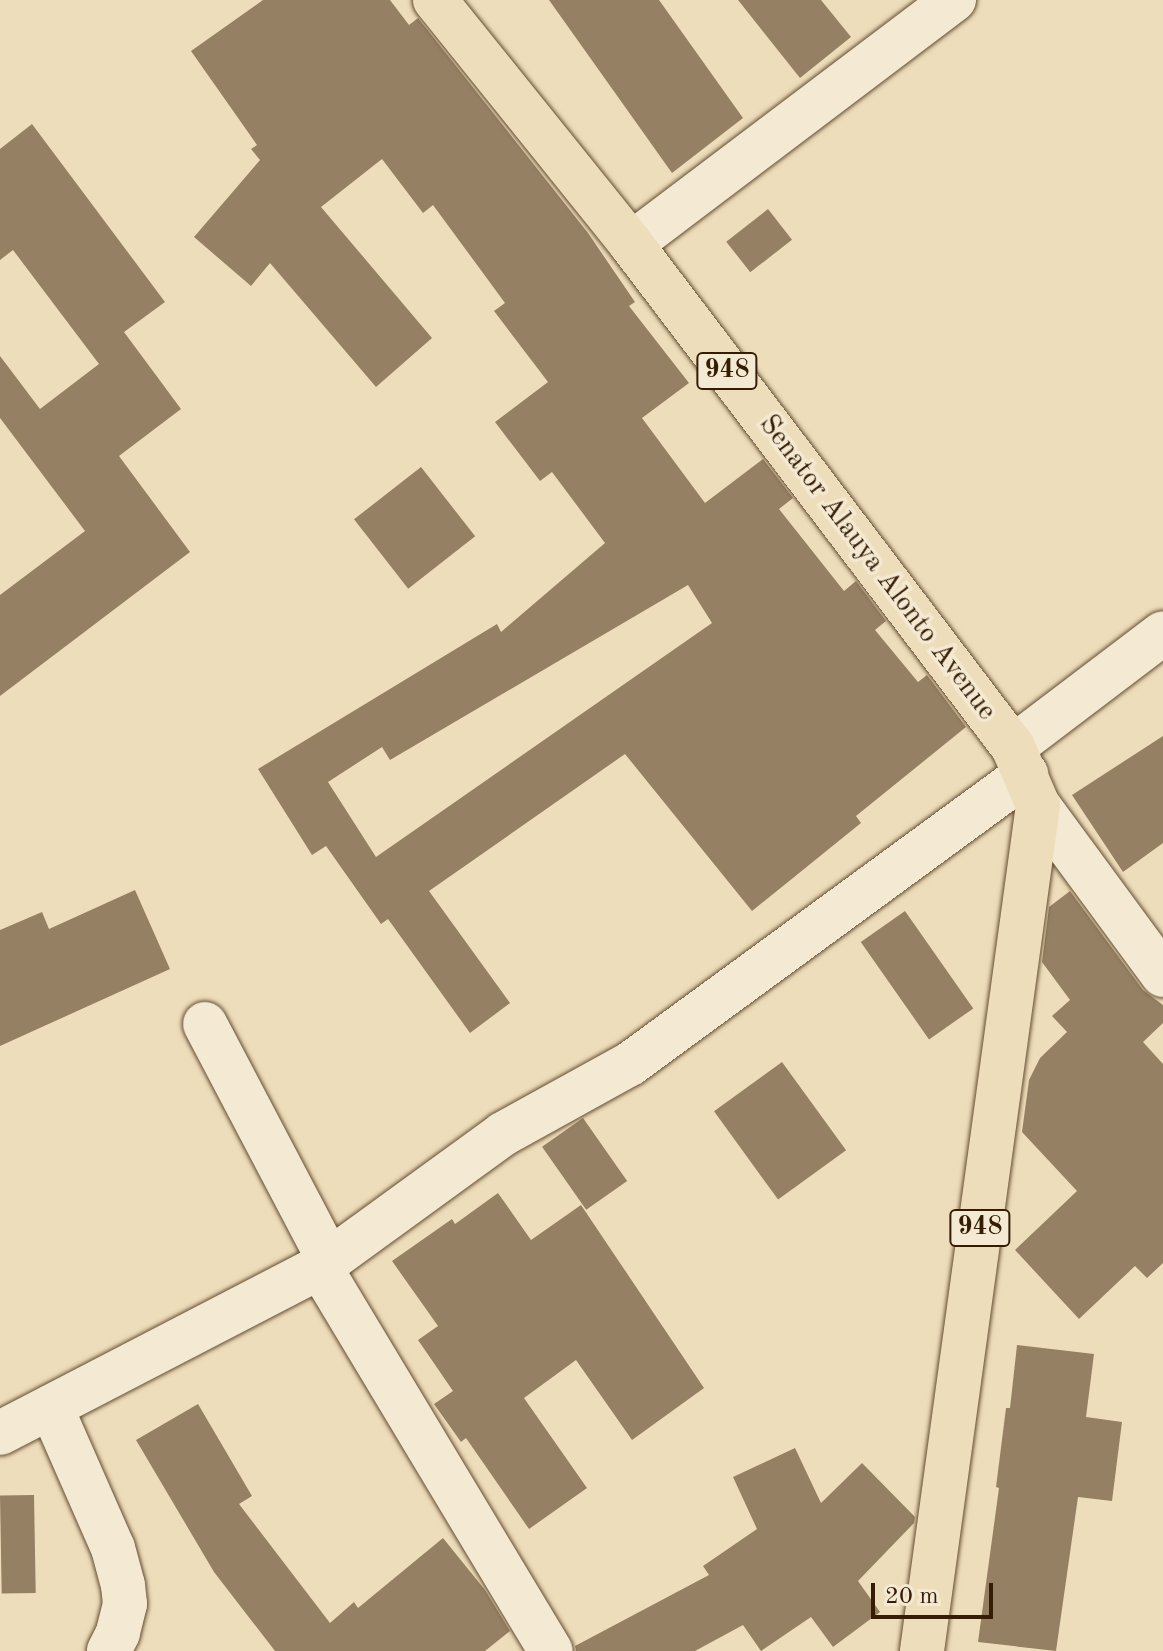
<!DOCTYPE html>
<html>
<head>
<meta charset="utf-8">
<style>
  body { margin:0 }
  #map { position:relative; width:1163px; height:1651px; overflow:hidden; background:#eeddba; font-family:"Old Standard TT",serif }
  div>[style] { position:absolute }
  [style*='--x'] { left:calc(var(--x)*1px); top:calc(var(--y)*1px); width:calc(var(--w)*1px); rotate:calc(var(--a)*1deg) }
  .building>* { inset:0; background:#958063; transform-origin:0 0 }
  .roads { filter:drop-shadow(0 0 2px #624c32) drop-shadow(0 0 2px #624c32) }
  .street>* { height:44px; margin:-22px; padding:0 22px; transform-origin:22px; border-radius:22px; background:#f4e9d2 }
  .secondary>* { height:44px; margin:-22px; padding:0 22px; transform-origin:22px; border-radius:22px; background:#f4e9d2 }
  .primary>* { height:44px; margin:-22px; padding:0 22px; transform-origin:22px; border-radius:22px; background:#eeddba }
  span { translate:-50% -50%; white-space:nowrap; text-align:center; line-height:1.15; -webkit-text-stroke:7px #f4e9d2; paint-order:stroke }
  .shield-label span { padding:2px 6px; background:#f4e9d2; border:2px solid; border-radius:6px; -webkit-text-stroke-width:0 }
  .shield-label { font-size:26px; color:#341c05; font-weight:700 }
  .street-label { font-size:28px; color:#341c05 }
  .scale { position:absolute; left:871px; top:1583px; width:122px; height:36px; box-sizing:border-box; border:4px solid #341c05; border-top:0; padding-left:10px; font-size:24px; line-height:28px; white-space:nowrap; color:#341c05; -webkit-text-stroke:6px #f4e9d2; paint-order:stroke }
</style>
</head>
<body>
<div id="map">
  <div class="building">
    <div style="clip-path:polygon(evenodd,263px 0,390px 0,409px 25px,418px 18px,588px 233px,635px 302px,629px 306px,689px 383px,642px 418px,705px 503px,763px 459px,793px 498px,779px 509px,844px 591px,856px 581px,886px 621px,875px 630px,918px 682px,927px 675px,966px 727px,856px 816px,861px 823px,752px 911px,625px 754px,429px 891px,510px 1003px,470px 1033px,388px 919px,381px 924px,326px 846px,312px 855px,258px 769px,497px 624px,501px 632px,605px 543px,552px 472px,540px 481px,495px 422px,548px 382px,494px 311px,505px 303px,433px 205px,423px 213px,382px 159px,321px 207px,432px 338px,376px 387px,270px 263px,251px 286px,194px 237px,260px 160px,251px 149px,257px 145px,191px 51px,263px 0,688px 585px,712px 623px,376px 857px,328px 782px,382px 747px,390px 760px,688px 585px)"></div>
    <div style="clip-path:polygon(549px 0,659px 0,743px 118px,672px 173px)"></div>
    <div style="clip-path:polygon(738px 0,821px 0,851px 37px,800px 78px)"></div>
    <div style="clip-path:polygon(32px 124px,165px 302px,124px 332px,181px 409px,119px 456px,190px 552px,0 696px,0 595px,85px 531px,0 418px,0 356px,40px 409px,99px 364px,13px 250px,0 260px,0 149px)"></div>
    <div style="left:768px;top:209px;width:39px;height:53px;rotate:52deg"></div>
    <div style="left:421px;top:467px;width:88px;height:85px;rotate:52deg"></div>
    <div style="clip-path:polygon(1163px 736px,1163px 843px,1123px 872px,1072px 795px)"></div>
    <div style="clip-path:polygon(135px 890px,170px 969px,0 1046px,0 930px,42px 912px,49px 929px)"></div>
    <div style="clip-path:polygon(1070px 891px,1143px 990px,1163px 1005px,1163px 1023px,1143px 1042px,1163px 1064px,1163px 1263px,1147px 1278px,1135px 1266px,1079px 1319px,1015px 1250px,1077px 1191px,1022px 1132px,1029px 1080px,1040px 1058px,1067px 1032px,1052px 1016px,1070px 1000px,1042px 962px,1049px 907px)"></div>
    <div style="left:905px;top:911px;width:119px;height:54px;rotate:55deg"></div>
    <div style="left:782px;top:1062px;width:109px;height:84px;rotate:54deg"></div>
    <div style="left:583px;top:1118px;width:77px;height:50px;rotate:55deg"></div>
    <div style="clip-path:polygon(498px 1193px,531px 1240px,581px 1205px,704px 1388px,632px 1440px,576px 1360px,524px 1398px,587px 1488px,529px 1529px,466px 1438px,461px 1442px,434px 1404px,453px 1391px,418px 1340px,438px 1326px,392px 1261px,452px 1219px,455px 1224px)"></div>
    <div style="clip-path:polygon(1017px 1345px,1094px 1354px,1086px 1417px,1122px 1422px,1112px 1501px,1078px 1497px,1056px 1651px,978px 1642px,999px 1488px,996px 1487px,1006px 1408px,1010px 1408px)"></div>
    <div style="clip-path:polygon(198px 1404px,252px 1496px,239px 1504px,330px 1623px,354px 1602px,358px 1608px,443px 1538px,485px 1590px,510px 1631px,485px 1651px,275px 1651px,214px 1572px,136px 1440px)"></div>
    <div style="clip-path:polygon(795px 1448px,821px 1503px,862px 1463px,915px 1517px,914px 1523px,858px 1581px,880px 1612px,833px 1647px,811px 1617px,761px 1651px,743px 1625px,695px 1651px,576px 1651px,575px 1646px,709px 1575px,703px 1566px,757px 1529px,733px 1477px)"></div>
    <div style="left:34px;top:1495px;width:98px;height:34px;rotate:89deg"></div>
  </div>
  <div class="roads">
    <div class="street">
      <div style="--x:631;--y:244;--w:405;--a:-37.1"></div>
      <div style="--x:1038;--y:805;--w:211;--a:53.7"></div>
      <div style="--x:205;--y:1024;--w:267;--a:62.3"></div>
      <div style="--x:320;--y:1267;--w:448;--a:59"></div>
      <div style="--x:51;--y:1407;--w:154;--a:66.3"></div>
      <div style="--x:113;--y:1548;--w:38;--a:75"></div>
      <div style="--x:123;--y:1585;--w:19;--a:84"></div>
      <div style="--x:125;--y:1604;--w:30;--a:104"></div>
      <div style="--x:118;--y:1633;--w:20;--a:117"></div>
      <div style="--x:0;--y:1433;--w:360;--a:-27.4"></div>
      <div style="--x:320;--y:1267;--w:226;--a:-36"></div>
      <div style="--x:503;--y:1134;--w:145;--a:-28.9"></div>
      <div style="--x:630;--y:1064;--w:491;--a:-36.2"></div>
    </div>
    <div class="secondary">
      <div style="--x:1013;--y:747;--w:188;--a:-37.2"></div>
    </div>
    <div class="primary">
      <div style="--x:435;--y:0;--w:313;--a:51.2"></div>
      <div style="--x:631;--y:244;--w:632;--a:52.79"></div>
      <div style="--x:1013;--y:747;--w:63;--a:66.7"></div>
      <div style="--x:1038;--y:805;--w:854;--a:97.81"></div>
    </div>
  </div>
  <div class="shield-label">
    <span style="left:727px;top:371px">948</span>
    <span style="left:980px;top:1228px">948</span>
  </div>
  <div class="street-label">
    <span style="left:877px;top:568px;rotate:53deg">Senator Alauya Alonto Avenue</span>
  </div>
  <div class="scale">20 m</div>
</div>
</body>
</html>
